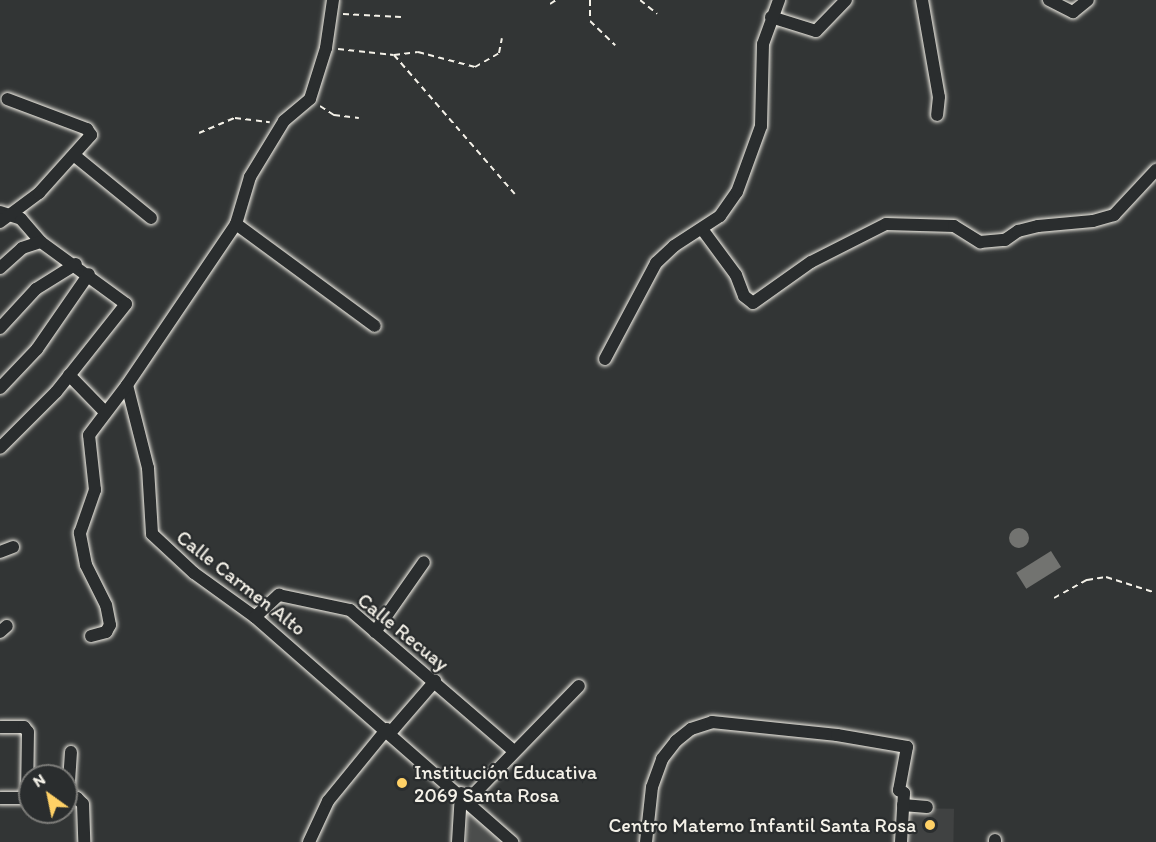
<!DOCTYPE html>
<html>
<head>
<meta charset="utf-8">
<style>
  body { margin:0 }
  #map { position:relative; width:1156px; height:842px; overflow:hidden; background:#323535; font-family:Itim,sans-serif }
  div>[style] { position:absolute }
  [style*='--x'] { left:calc(var(--x)*1px); top:calc(var(--y)*1px); width:calc(var(--w)*1px); rotate:calc(var(--a)*1deg) }
  .built>* { inset:0; background:#404242; transform-origin:0 0 }
  .green>* { inset:0; background:#4b4d4c }
  .water>* { inset:0; background:#727370; transform-origin:0 0 }
  .round { border-radius:50% }
  .path>* { height:2px; margin-top:-1px; transform-origin:0; background:repeating-linear-gradient(90deg,#f4f1e8 0 6px,transparent 0 10.5px) }
  .roads { filter:drop-shadow(0 0 2px #f4f1e8) drop-shadow(0 0 2px #f4f1e8) }
  .minor>* { height:12px; margin:-6px; padding:0 6px; transform-origin:6px; border-radius:6px; background:#2a2d2e }
  .dots>* { width:16px; height:16px; translate:-50% -50%; box-sizing:border-box; border:3px solid #2a2d2e; border-radius:50% }
  span { translate:-50% -50%; white-space:nowrap; text-align:center; line-height:1.15; -webkit-text-stroke:4.5px #2a2d2e; paint-order:stroke }
  .street-label { font-size:20px; color:#f4f1e8 }
  .poi-label { font-size:20px; color:#f4f1e8 }
  .left { translate:0 -50%; text-align:left }
  .right { translate:-100% -50%; text-align:right }
  .north { position:absolute; left:18px; top:764px; width:60px; height:60px; box-sizing:border-box; background:#2a2d2e; border:2px solid #7b7b78; border-radius:50%; rotate:327deg; font-size:16px; font-weight:700; line-height:24px; text-align:center; color:#f4f1e8 }
  .north::after { content:''; display:block; margin:auto; width:21px; height:27px; background:#ffd166; clip-path:polygon(50% 0,100% 100%,50% 72%,0 100%) }
</style>
</head>
<body>
<div id="map">
  <div class="built">
    <div style="left:906px;top:808px;width:48px;height:34px;rotate:1deg"></div>
  </div>
  <div class="green">
    <div style="clip-path:polygon(468px 810px,503px 842px,466px 842px)"></div>
  </div>
  <div class="water">
    <div class="round" style="left:1009px;top:528px;width:20px;height:20px"></div>
    <div style="left:1051px;top:551px;width:19px;height:41px;rotate:58deg"></div>
  </div>
  <div class="path">
    <div style="--x:590;--y:0;--w:21;--a:90"></div>
    <div style="--x:590;--y:21;--w:35;--a:44"></div>
    <div style="--x:640;--y:0;--w:22;--a:39"></div>
    <div style="--x:550;--y:4;--w:7;--a:-34"></div>
    <div style="--x:343;--y:14;--w:58;--a:3"></div>
    <div style="--x:338;--y:49;--w:56;--a:6.1"></div>
    <div style="--x:394;--y:55;--w:24;--a:-7"></div>
    <div style="--x:418;--y:52;--w:59;--a:14.7"></div>
    <div style="--x:475;--y:67;--w:28;--a:-30"></div>
    <div style="--x:499;--y:53;--w:15;--a:-79"></div>
    <div style="--x:394;--y:55;--w:184;--a:49"></div>
    <div style="--x:320;--y:106;--w:17;--a:33"></div>
    <div style="--x:334;--y:115;--w:25;--a:7"></div>
    <div style="--x:199;--y:133;--w:39;--a:-23"></div>
    <div style="--x:235;--y:118;--w:35;--a:7"></div>
    <div style="--x:1054;--y:598;--w:38;--a:-29"></div>
    <div style="--x:1087;--y:580;--w:19;--a:-9"></div>
    <div style="--x:1106;--y:577;--w:52;--a:17.7"></div>
  </div>
  <div class="roads">
    <div class="minor">
      <div style="--x:333;--y:0;--w:49;--a:98.3"></div>
      <div style="--x:326;--y:48;--w:53;--a:107.4"></div>
      <div style="--x:310;--y:99;--w:34;--a:140"></div>
      <div style="--x:284;--y:121;--w:66;--a:121.3"></div>
      <div style="--x:250;--y:177;--w:49;--a:106.6"></div>
      <div style="--x:236;--y:224;--w:194;--a:124.1"></div>
      <div style="--x:127;--y:385;--w:86;--a:75.8"></div>
      <div style="--x:148;--y:468;--w:66;--a:86.5"></div>
      <div style="--x:152;--y:534;--w:57;--a:42.9"></div>
      <div style="--x:194;--y:573;--w:75;--a:35.8"></div>
      <div style="--x:255;--y:617;--w:342;--a:41.2"></div>
      <div style="--x:922;--y:0;--w:98;--a:80.1"></div>
      <div style="--x:939;--y:97;--w:18;--a:96"></div>
      <div style="--x:1049;--y:0;--w:27;--a:27"></div>
      <div style="--x:1073;--y:12;--w:19;--a:-39"></div>
      <div style="--x:771;--y:17;--w:47;--a:17.3"></div>
      <div style="--x:816;--y:31;--w:43;--a:-45.9"></div>
      <div style="--x:75;--y:156;--w:98;--a:39.2"></div>
      <div style="--x:0;--y:212;--w:22;--a:18"></div>
      <div style="--x:21;--y:219;--w:30;--a:49"></div>
      <div style="--x:41;--y:242;--w:105;--a:36.1"></div>
      <div style="--x:126;--y:304;--w:112;--a:128.5"></div>
      <div style="--x:56;--y:392;--w:79;--a:135"></div>
      <div style="--x:0;--y:222;--w:49;--a:-36.6"></div>
      <div style="--x:39;--y:193;--w:78;--a:-48.1"></div>
      <div style="--x:91;--y:135;--w:7;--a:-124"></div>
      <div style="--x:87;--y:129;--w:85;--a:-159.4"></div>
      <div style="--x:236;--y:224;--w:172;--a:36.3"></div>
      <div style="--x:702;--y:229;--w:57;--a:53.5"></div>
      <div style="--x:736;--y:275;--w:22;--a:69"></div>
      <div style="--x:744;--y:296;--w:11;--a:38"></div>
      <div style="--x:753;--y:303;--w:71;--a:-35.3"></div>
      <div style="--x:811;--y:262;--w:84;--a:-26.9"></div>
      <div style="--x:886;--y:224;--w:68;--a:1.7"></div>
      <div style="--x:954;--y:226;--w:31;--a:32"></div>
      <div style="--x:980;--y:242;--w:25;--a:-5"></div>
      <div style="--x:1005;--y:240;--w:16;--a:-35"></div>
      <div style="--x:1018;--y:231;--w:21;--a:-14"></div>
      <div style="--x:1038;--y:226;--w:55;--a:-5.2"></div>
      <div style="--x:1093;--y:221;--w:22;--a:-16"></div>
      <div style="--x:1114;--y:215;--w:62;--a:-47"></div>
      <div style="--x:0;--y:268;--w:30;--a:-42"></div>
      <div style="--x:22;--y:248;--w:20;--a:-18"></div>
      <div style="--x:0;--y:328;--w:53;--a:-47.3"></div>
      <div style="--x:36;--y:289;--w:47;--a:-32"></div>
      <div style="--x:605;--y:359;--w:109;--a:-62"></div>
      <div style="--x:656;--y:263;--w:25;--a:-43"></div>
      <div style="--x:674;--y:246;--w:55;--a:-33.1"></div>
      <div style="--x:720;--y:216;--w:29;--a:-55"></div>
      <div style="--x:737;--y:192;--w:70;--a:-70"></div>
      <div style="--x:761;--y:126;--w:82;--a:-88.6"></div>
      <div style="--x:763;--y:44;--w:47;--a:-70"></div>
      <div style="--x:69;--y:375;--w:52;--a:45.8"></div>
      <div style="--x:0;--y:388;--w:54;--a:-46.5"></div>
      <div style="--x:37;--y:349;--w:91;--a:-55.3"></div>
      <div style="--x:0;--y:552;--w:14;--a:-21"></div>
      <div style="--x:255;--y:617;--w:33;--a:-43"></div>
      <div style="--x:279;--y:595;--w:73;--a:11.9"></div>
      <div style="--x:350;--y:610;--w:215;--a:40.7"></div>
      <div style="--x:0;--y:632;--w:9;--a:-41"></div>
      <div style="--x:375;--y:632;--w:85;--a:-55"></div>
      <div style="--x:91;--y:636;--w:16;--a:-15"></div>
      <div style="--x:106;--y:632;--w:8;--a:-60"></div>
      <div style="--x:110;--y:625;--w:20;--a:-101"></div>
      <div style="--x:106;--y:605;--w:45;--a:-116.6"></div>
      <div style="--x:86;--y:565;--w:33;--a:-101"></div>
      <div style="--x:80;--y:533;--w:46;--a:-70.8"></div>
      <div style="--x:95;--y:490;--w:55;--a:-96.2"></div>
      <div style="--x:89;--y:435;--w:63;--a:-52.8"></div>
      <div style="--x:0;--y:727;--w:24;--a:0"></div>
      <div style="--x:24;--y:727;--w:6;--a:51"></div>
      <div style="--x:28;--y:732;--w:66;--a:90.9"></div>
      <div style="--x:390;--y:733;--w:69;--a:-49.1"></div>
      <div style="--x:66;--y:797;--w:11;--a:5"></div>
      <div style="--x:77;--y:798;--w:8;--a:45"></div>
      <div style="--x:83;--y:804;--w:38;--a:88"></div>
      <div style="--x:68;--y:797;--w:45;--a:-86.2"></div>
      <div style="--x:0;--y:798;--w:30;--a:0"></div>
      <div style="--x:468;--y:800;--w:159;--a:-45.8"></div>
      <div style="--x:903;--y:805;--w:24;--a:5"></div>
      <div style="--x:995;--y:840;--w:2;--a:90"></div>
      <div style="--x:309;--y:842;--w:45;--a:-65.1"></div>
      <div style="--x:328;--y:801;--w:93;--a:-50.7"></div>
      <div style="--x:458;--y:842;--w:49;--a:-86.5"></div>
      <div style="--x:646;--y:842;--w:55;--a:-83.8"></div>
      <div style="--x:652;--y:787;--w:30;--a:-70"></div>
      <div style="--x:662;--y:759;--w:23;--a:-52"></div>
      <div style="--x:676;--y:741;--w:19;--a:-39"></div>
      <div style="--x:691;--y:729;--w:22;--a:-18"></div>
      <div style="--x:712;--y:722;--w:126;--a:5.9"></div>
      <div style="--x:837;--y:735;--w:71;--a:9.7"></div>
      <div style="--x:907;--y:747;--w:44;--a:100.5"></div>
      <div style="--x:899;--y:790;--w:6;--a:31"></div>
      <div style="--x:904;--y:793;--w:49;--a:93.5"></div>
    </div>
  </div>
  <div class="dots">
    <div style="left:402px;top:783px;background:#ffd166"></div>
    <div style="left:930px;top:825px;background:#ffd166"></div>
  </div>
  <div class="street-label">
    <span style="left:241px;top:583px;rotate:38deg">Calle Carmen Alto</span>
    <span style="left:403px;top:632px;rotate:39deg">Calle Recuay</span>
  </div>
  <div class="poi-label">
    <span class="left" style="left:414px;top:784px">Institución Educativa<br>2069 Santa Rosa</span>
    <span class="right" style="left:916px;top:825px">Centro Materno Infantil Santa Rosa</span>
  </div>
  <div class="north">N</div>
</div>
</body>
</html>
